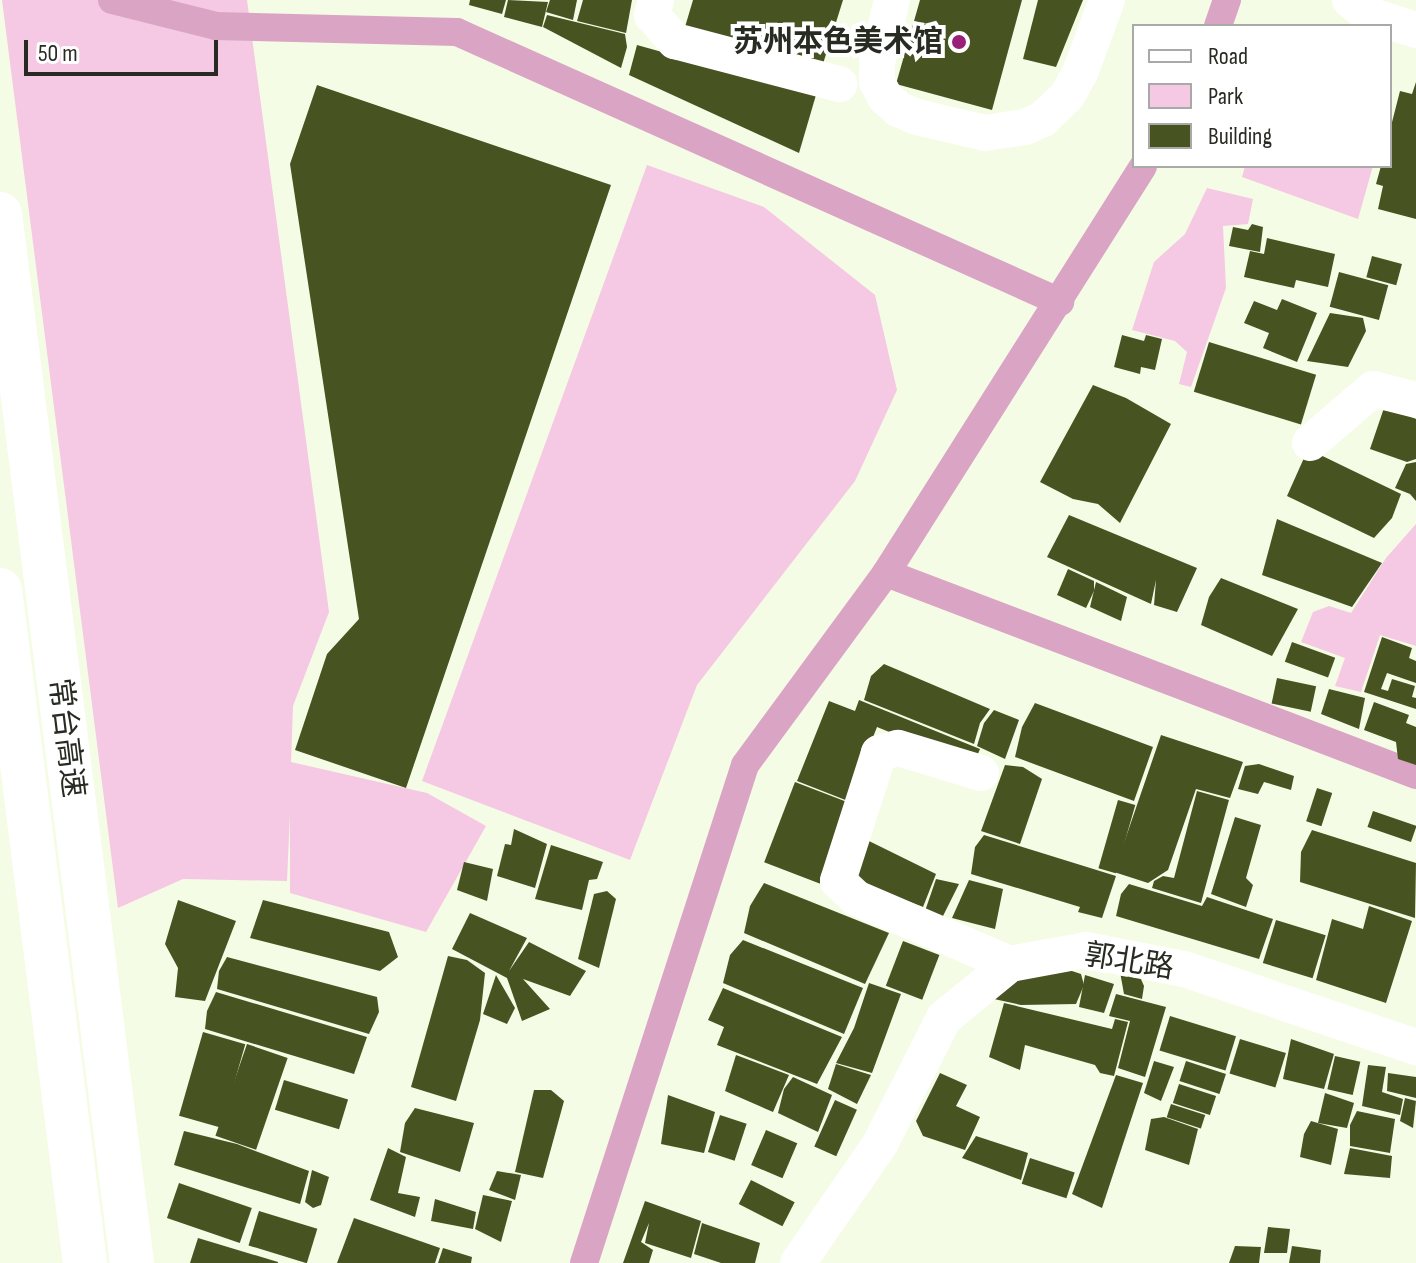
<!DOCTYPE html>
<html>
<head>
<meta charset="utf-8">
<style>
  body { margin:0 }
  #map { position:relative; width:1416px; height:1263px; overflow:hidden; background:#f5fce5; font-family:"Sofia Sans Condensed","Noto Sans SC",sans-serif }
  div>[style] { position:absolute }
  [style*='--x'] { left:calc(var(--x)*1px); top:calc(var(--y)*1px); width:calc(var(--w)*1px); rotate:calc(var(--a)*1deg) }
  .green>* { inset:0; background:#f5c8e3 }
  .canal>* { height:28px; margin:-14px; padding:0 14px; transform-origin:14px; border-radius:14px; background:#daa4c5 }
  .building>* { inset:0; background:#475421; transform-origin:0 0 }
  .minor>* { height:36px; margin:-18px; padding:0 18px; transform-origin:18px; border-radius:18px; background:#fff }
  .highway>* { height:44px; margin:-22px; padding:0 22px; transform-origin:22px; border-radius:22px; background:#fff }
  .dots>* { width:22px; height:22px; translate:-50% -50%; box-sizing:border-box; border:4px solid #fff; border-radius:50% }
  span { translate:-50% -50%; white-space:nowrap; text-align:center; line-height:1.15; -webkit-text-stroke:8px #fff; paint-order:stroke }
  .poi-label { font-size:30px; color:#282b22; font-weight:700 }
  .right { translate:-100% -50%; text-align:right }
  .street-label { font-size:30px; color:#282b22 }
  .legend { position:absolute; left:1132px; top:24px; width:260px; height:144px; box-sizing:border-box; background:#fff; border:2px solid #a9aaa7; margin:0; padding:10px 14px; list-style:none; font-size:24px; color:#282b22 }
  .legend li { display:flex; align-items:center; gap:16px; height:40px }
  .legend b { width:40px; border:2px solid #a9aaa7 }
  .scale { position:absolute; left:24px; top:40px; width:194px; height:36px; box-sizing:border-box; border:4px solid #282b22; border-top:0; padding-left:10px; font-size:24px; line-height:28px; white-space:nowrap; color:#282b22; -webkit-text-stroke:6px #fff; paint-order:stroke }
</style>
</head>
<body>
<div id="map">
  <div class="green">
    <div style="clip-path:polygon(2px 0,247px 0,329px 612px,293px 706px,291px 762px,427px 793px,486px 826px,426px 932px,290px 893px,290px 814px,287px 881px,183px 879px,118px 908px)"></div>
    <div style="clip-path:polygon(647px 165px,764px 207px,875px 295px,897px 390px,855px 481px,697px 685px,630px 860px,422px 781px)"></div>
    <div style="clip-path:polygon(1245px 166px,1373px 166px,1358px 219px,1242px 177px)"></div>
    <div style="clip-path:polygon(1207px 188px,1253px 199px,1248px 224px,1223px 226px,1226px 288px,1191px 387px,1179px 384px,1187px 352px,1175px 341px,1132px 330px,1154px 262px,1185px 234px)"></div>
    <div style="clip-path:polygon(1416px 524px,1416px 646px,1380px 635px,1361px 692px,1335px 686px,1345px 658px,1301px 642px,1313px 612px,1329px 606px,1351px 613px,1386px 558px)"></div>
  </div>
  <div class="canal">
    <div style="--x:112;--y:0;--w:107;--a:14"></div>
    <div style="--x:216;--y:26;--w:241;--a:1.4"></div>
    <div style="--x:457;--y:32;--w:661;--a:24.12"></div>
    <div style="--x:1218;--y:26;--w:28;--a:-71"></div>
    <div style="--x:886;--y:573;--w:481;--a:-57.7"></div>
    <div style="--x:584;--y:1263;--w:523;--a:-72.08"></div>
    <div style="--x:745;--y:765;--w:238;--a:-53.7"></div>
    <div style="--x:886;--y:573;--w:567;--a:20.86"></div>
  </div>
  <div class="building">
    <div style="clip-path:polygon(470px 0,506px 0,502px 14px,469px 5px)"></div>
    <div style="clip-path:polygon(508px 0,548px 2px,542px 27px,504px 17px)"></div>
    <div style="clip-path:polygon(550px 0,577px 0,573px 20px,546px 12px)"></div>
    <div style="clip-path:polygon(583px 0,632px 0,626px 33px,577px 21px)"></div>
    <div style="clip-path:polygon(693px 0,843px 0,822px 67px,685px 27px)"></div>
    <div style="clip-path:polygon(920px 0,1022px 0,992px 110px,896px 84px)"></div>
    <div style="clip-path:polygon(1038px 0,1083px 0,1056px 67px,1023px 59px)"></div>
    <div style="clip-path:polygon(547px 15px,625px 34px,627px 47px,621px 68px,543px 27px)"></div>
    <div style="clip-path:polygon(637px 45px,816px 95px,799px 153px,629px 75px)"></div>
    <div style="clip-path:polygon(1416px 82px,1416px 219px,1378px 209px,1383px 186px,1376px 184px,1381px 166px,1390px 166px,1390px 130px,1400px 91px,1412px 94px)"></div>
    <div style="clip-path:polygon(317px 85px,611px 185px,406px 788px,295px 750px,327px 654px,359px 619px,290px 164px)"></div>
    <div style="clip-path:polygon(1252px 224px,1263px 227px,1260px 252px,1229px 246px,1233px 227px,1248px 230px)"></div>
    <div style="clip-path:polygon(1267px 238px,1335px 254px,1328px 287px,1296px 280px,1294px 288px,1244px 277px,1250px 251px,1264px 254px)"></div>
    <div style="left:1372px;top:256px;width:31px;height:22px;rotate:15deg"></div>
    <div style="left:1339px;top:272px;width:51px;height:36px;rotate:15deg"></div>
    <div style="clip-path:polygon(1282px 299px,1317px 313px,1297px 362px,1263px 348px,1269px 333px,1244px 323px,1254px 301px,1277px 310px)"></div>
    <div style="clip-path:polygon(1330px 313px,1363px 318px,1366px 331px,1348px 367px,1307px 361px)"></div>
    <div style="clip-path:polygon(1122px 335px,1144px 341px,1146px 335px,1162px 339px,1155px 370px,1141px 367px,1140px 374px,1114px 367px)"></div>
    <div style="left:1209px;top:342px;width:112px;height:52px;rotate:17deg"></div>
    <div style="clip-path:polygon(1093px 385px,1126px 398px,1171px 424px,1120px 523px,1098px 504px,1073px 499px,1040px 482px)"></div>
    <div style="clip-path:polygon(1385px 405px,1416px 419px,1416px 459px,1407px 462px,1370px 449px)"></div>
    <div style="clip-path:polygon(1308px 449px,1401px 494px,1392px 518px,1374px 538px,1287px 496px)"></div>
    <div style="clip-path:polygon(1416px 462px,1416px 501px,1410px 494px,1395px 488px,1406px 464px)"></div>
    <div style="clip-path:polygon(1069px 515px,1197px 568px,1177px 612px,1154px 605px,1156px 580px,1151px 604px,1047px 557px)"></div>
    <div style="clip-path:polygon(1277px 519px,1382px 563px,1352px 607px,1262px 575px)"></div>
    <div style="clip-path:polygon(1068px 569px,1094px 581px,1094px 591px,1086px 608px,1057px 595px)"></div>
    <div style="clip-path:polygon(1221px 578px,1298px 609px,1272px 656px,1201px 625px,1209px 597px)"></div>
    <div style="clip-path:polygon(1096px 582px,1127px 597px,1121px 621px,1090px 607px)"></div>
    <div style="clip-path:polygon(1382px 637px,1412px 648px,1409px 658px,1416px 661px,1416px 683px,1387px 673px,1381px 689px,1388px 691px,1392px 679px,1415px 686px,1412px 697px,1416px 698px,1416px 709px,1364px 692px)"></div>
    <div style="left:1292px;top:642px;width:46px;height:21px;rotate:20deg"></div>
    <div style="clip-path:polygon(884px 664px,990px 709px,980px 723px,974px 744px,864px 700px,871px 676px)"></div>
    <div style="left:1277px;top:678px;width:40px;height:26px;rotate:12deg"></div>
    <div style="clip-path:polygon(1329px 689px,1365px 698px,1359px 729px,1321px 714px)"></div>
    <div style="clip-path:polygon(859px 700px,980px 749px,973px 766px,877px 727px,848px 801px,797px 781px,829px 701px,855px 711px)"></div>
    <div style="clip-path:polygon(1374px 702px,1409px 715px,1406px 723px,1416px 727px,1416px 765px,1398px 759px,1396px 742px,1364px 730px)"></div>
    <div style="clip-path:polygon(1035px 703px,1153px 747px,1134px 801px,1015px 757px,1022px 727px)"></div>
    <div style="clip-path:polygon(994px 710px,1019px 720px,1005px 759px,977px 746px,984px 723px)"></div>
    <div style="clip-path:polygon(1161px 735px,1243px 762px,1230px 798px,1196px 789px,1168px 870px,1148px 883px,1114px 872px)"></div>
    <div style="clip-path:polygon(1259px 764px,1294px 776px,1291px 790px,1264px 782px,1258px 794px,1238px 789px,1245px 766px)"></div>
    <div style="clip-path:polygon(1005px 765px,1023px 767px,1042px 779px,1020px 844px,981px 831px)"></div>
    <div style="left:795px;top:782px;width:60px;height:86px;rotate:21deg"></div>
    <div style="left:1317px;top:788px;width:16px;height:35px;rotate:18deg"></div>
    <div style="clip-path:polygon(1197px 791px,1229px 800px,1201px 903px,1152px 888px,1154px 881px,1163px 876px,1174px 878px)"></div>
    <div style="left:1118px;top:800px;width:18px;height:71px;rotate:16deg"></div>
    <div style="left:1373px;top:811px;width:46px;height:17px;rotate:19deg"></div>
    <div style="clip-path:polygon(1235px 817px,1261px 825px,1246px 878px,1253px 885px,1246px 907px,1211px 894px)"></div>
    <div style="clip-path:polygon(514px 829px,547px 844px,535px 888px,497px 876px,505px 844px,511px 845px)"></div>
    <div style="clip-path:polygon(1312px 830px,1416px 863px,1415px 918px,1300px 882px,1301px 852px)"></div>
    <div style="clip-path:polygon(984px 835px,1116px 876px,1102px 918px,1078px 912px,1080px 907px,971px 874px,975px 847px)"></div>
    <div style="clip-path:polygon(869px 841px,936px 874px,923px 907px,855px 882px)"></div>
    <div style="clip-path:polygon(551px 845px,603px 862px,597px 879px,589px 880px,582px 910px,535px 899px)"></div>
    <div style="clip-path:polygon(464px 862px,493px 869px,487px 901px,457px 890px)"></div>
    <div style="clip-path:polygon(936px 879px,959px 884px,942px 918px,924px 914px)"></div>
    <div style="clip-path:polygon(969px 880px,1003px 889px,995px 929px,952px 918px)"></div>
    <div style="clip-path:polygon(764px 883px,889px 933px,865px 984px,744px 933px,750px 906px)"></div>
    <div style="clip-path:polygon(1129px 884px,1202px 906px,1207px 897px,1273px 919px,1259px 959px,1116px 916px,1121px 894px)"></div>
    <div style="clip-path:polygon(607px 891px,616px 899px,599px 968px,578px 959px,594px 894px)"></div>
    <div style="clip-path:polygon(178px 900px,236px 921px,205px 1001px,175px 997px,178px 968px,165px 944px)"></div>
    <div style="clip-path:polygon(263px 900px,389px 932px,398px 957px,380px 971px,250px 938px)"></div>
    <div style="clip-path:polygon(1369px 906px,1412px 921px,1386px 1003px,1316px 980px,1332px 919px,1363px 929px)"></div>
    <div style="clip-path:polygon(470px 913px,527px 938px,509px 971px,529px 942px,586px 971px,570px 996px,523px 979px,550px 1009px,522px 1021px,507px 978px,452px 949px)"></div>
    <div style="left:1276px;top:920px;width:52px;height:45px;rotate:17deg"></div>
    <div style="clip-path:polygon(743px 940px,863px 988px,844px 1034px,723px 983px,730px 955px)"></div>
    <div style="left:903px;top:941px;width:39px;height:48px;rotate:21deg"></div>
    <div style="clip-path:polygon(448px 956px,467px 960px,485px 973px,480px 1020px,456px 1101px,411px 1087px)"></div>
    <div style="clip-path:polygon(227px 957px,377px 997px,379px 1012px,369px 1034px,217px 989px,219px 971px)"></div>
    <div style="clip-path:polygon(1060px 967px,1081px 974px,1084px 985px,1076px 1004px,1021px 1005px,994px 999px,1006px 977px)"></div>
    <div style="clip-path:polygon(1137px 970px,1144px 986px,1142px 999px,1124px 994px,1120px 972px)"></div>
    <div style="clip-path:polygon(496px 975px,515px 1008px,507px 1024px,483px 1014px)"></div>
    <div style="clip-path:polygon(1085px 975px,1114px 984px,1104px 1013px,1079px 1007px)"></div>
    <div style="clip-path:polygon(869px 983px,901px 994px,872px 1073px,836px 1063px,854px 1028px)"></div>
    <div style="clip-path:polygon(723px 988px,842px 1037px,817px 1084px,717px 1045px,724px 1027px,708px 1020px)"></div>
    <div style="clip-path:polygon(216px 992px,367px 1037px,354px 1074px,205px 1029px,207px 1011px)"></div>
    <div style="clip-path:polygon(1116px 994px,1166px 1007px,1145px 1077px,1118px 1068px,1130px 1021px,1109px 1016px)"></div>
    <div style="clip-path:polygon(1004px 1003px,1112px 1029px,1115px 1019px,1128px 1022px,1114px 1076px,1100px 1073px,1095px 1065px,1025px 1045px,1020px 1070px,989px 1057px)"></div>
    <div style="left:1170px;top:1016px;width:69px;height:36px;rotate:17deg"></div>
    <div style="left:203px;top:1032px;width:44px;height:87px;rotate:16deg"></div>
    <div style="left:1240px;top:1039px;width:48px;height:36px;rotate:17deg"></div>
    <div style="clip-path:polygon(1291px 1039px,1334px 1054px,1324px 1089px,1283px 1079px)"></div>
    <div style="left:247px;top:1044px;width:43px;height:97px;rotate:19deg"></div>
    <div style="clip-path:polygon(736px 1055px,789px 1075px,773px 1112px,725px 1091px)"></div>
    <div style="left:1335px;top:1056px;width:26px;height:34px;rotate:13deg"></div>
    <div style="clip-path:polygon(1154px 1061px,1174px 1067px,1161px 1101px,1144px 1093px)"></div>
    <div style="left:1186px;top:1061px;width:42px;height:21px;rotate:18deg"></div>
    <div style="clip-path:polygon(836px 1064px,871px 1075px,857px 1104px,828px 1089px)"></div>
    <div style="clip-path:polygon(1368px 1065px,1386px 1067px,1382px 1092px,1403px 1099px,1400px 1115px,1362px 1106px)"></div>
    <div style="clip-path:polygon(940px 1073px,967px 1085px,956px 1106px,980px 1117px,965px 1150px,923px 1136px,916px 1121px)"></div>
    <div style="clip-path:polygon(1388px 1073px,1416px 1077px,1416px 1098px,1387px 1091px)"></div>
    <div style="clip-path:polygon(1116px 1075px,1143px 1083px,1102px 1208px,1072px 1194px)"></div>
    <div style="clip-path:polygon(793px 1077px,832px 1095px,818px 1132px,778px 1113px,784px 1089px)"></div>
    <div style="left:284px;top:1080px;width:67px;height:31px;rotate:17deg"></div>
    <div style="left:1179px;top:1084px;width:39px;height:20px;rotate:18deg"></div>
    <div style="clip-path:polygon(534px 1090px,551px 1090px,564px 1101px,543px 1178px,515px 1172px)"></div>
    <div style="clip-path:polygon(1325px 1093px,1354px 1103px,1347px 1128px,1318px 1123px)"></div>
    <div style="clip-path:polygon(668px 1095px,715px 1112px,704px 1153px,661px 1144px)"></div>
    <div style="clip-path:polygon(1405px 1098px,1416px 1101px,1413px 1128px,1400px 1121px)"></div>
    <div style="left:835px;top:1100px;width:24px;height:51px;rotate:24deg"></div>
    <div style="left:1171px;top:1104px;width:36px;height:14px;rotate:18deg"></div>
    <div style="clip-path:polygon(415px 1108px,474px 1123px,460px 1172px,400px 1152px,405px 1123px)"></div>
    <div style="clip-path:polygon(1357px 1111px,1395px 1119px,1390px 1153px,1350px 1146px,1350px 1125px)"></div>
    <div style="left:720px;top:1115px;width:28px;height:39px;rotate:18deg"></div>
    <div style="clip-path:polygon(1164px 1117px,1198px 1129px,1189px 1165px,1145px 1150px,1151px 1119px)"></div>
    <div style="clip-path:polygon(1311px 1121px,1338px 1129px,1331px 1165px,1300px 1157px,1304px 1134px)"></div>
    <div style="left:766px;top:1130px;width:34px;height:38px;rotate:23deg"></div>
    <div style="clip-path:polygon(184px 1131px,237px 1144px,309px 1171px,300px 1204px,174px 1165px)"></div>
    <div style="clip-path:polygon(976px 1136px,1028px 1153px,1021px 1180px,962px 1158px)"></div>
    <div style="clip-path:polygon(388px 1148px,406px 1157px,398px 1193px,420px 1197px,415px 1217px,370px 1200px)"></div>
    <div style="clip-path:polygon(1350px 1148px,1392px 1156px,1390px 1178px,1344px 1174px)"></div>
    <div style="left:1030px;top:1158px;width:47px;height:27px;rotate:18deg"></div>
    <div style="clip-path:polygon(312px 1170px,329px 1177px,321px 1205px,313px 1208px,305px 1202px)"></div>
    <div style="clip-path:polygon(497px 1171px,521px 1175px,515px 1200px,489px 1190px)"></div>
    <div style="left:751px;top:1180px;width:49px;height:27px;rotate:27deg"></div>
    <div style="left:179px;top:1183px;width:77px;height:37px;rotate:19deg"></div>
    <div style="clip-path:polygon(483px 1195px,512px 1201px,501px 1242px,475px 1229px)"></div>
    <div style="clip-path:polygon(435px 1199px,476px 1212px,473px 1229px,431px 1221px)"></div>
    <div style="clip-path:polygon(645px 1201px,701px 1221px,691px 1258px,645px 1243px,649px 1223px,641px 1242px,653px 1250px,649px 1263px,623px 1263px)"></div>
    <div style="left:259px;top:1211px;width:61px;height:36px;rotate:17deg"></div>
    <div style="clip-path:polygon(354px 1218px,440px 1248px,435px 1263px,337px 1263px)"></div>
    <div style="clip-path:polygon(702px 1223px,760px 1243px,755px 1263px,721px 1263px,694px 1254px)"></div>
    <div style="clip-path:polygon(1268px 1227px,1290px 1229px,1287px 1253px,1264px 1253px)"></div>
    <div style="clip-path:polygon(198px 1238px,278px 1262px,278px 1263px,190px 1263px)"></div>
    <div style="clip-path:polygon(1235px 1246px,1261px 1247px,1259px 1263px,1229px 1263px)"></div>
    <div style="clip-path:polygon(1292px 1246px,1321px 1250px,1320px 1263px,1289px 1263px)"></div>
    <div style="clip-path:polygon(443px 1248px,472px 1257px,471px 1263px,438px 1263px)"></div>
  </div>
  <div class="minor">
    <div style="--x:656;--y:0;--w:16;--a:105"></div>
    <div style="--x:652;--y:15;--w:35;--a:49"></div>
    <div style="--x:675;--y:41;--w:170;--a:14.7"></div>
    <div style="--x:892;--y:0;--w:65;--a:103.4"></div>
    <div style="--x:877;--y:63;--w:19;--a:90"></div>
    <div style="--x:877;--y:82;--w:17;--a:62"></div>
    <div style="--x:885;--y:97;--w:18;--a:43"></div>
    <div style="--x:898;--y:109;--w:21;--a:23"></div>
    <div style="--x:917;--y:117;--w:70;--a:13.2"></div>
    <div style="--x:985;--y:133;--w:40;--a:-8.5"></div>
    <div style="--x:1025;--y:127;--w:20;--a:-24"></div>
    <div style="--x:1043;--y:119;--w:33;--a:-44"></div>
    <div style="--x:1067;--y:96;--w:26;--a:-61"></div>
    <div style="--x:1080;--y:73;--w:78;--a:-69.7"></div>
    <div style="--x:1350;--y:0;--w:24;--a:38"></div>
    <div style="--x:1369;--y:15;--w:49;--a:17.7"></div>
    <div style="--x:1310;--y:443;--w:83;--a:-40.6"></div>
    <div style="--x:1373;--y:389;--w:44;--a:14.3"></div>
    <div style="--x:981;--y:773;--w:87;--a:-163.2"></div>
    <div style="--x:898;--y:748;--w:20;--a:165"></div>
    <div style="--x:879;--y:753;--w:134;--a:107.8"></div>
    <div style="--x:838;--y:881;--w:25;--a:43"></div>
    <div style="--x:856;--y:898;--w:168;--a:23.2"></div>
    <div style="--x:798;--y:1263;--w:145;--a:-55.4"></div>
    <div style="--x:880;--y:1144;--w:141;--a:-63.1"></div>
    <div style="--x:944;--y:1018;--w:85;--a:-39.3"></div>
    <div style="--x:1010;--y:964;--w:77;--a:-10.4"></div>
    <div style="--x:1086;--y:950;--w:100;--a:11"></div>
    <div style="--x:1184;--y:969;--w:245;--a:18.6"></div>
  </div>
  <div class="highway">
    <div style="--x:0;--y:214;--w:1057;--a:82.83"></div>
    <div style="--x:0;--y:590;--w:678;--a:82.8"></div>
  </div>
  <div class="dots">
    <div style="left:959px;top:42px;background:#9a1f78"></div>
  </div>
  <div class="poi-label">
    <span class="right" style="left:943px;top:42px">苏州本色美术馆</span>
  </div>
  <div class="street-label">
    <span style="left:66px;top:738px;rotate:83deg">常台高速</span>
    <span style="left:1129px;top:962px;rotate:9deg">郭北路</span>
  </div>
  <ul class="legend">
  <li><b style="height:10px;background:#fff"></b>Road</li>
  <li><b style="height:22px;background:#f5c8e3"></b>Park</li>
  <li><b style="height:22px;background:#475421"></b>Building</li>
  </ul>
  <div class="scale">50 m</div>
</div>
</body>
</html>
